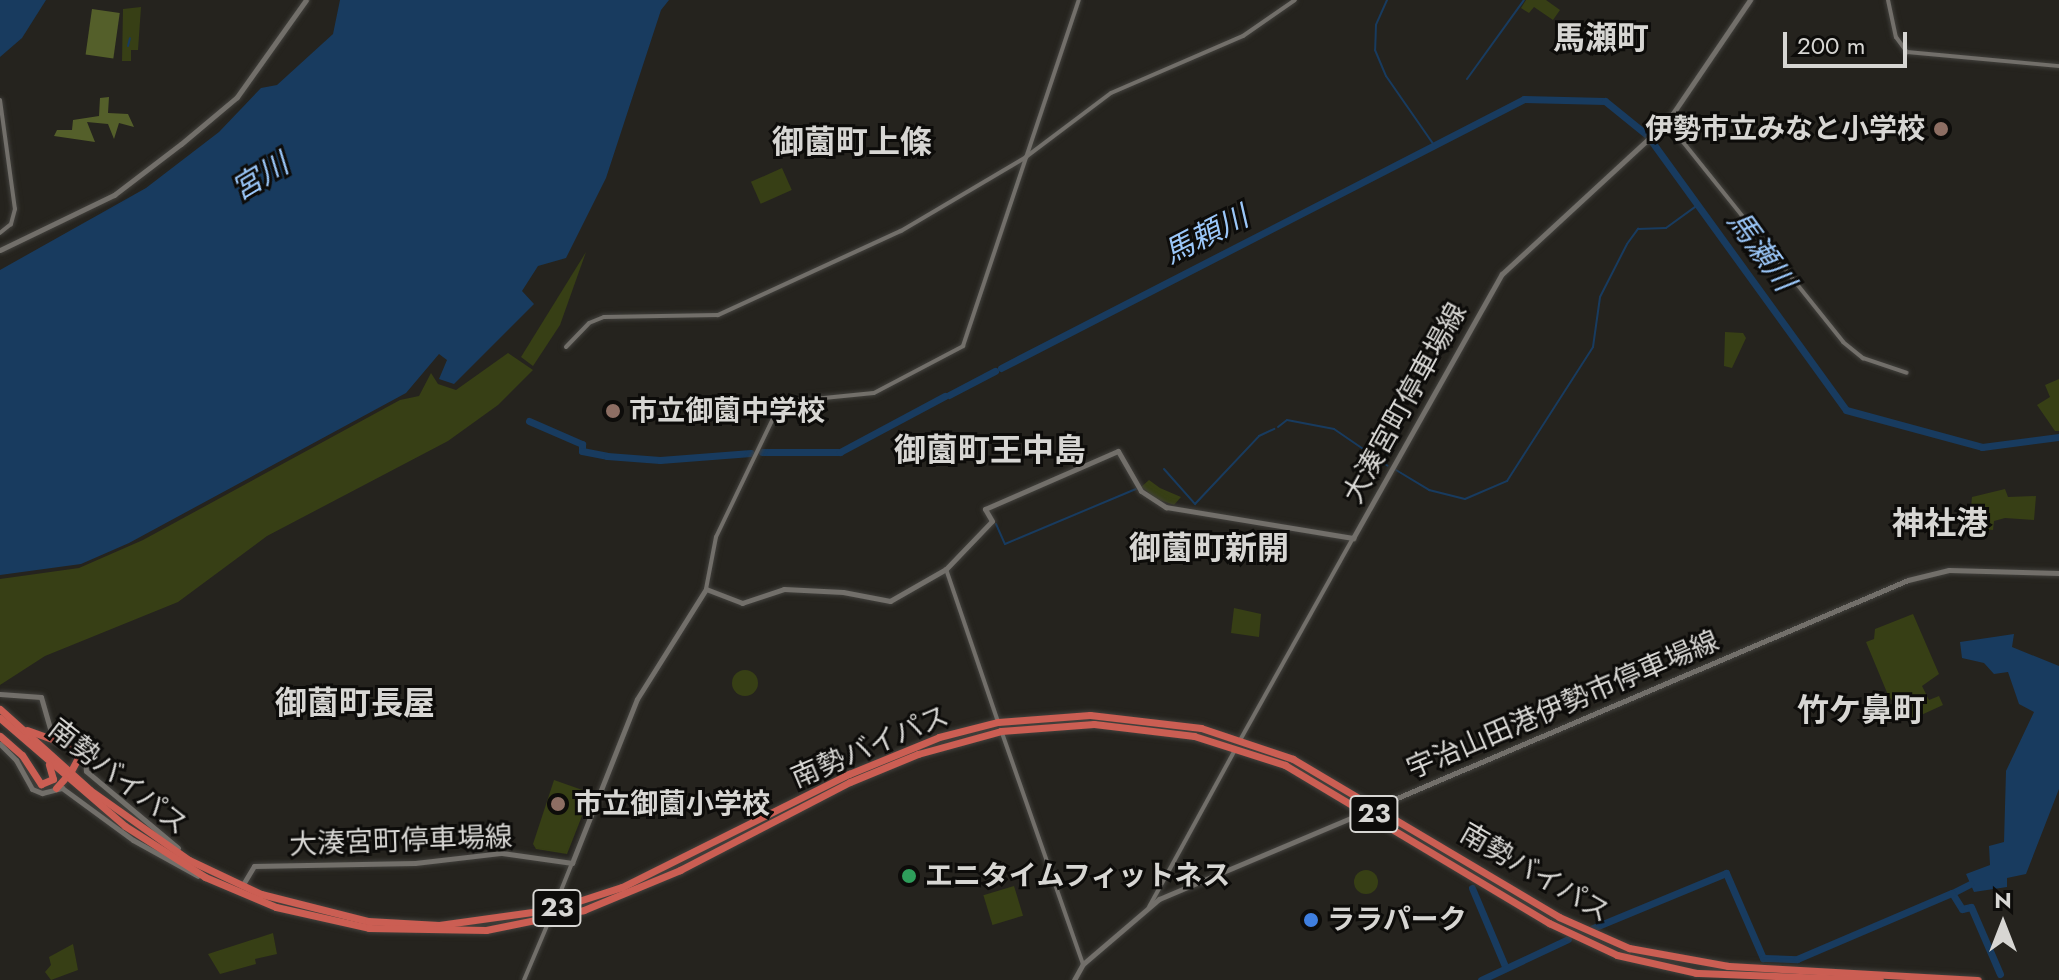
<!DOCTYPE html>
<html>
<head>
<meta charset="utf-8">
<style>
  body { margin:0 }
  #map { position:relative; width:2059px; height:980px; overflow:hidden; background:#25231e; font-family:Jost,"Noto Sans JP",sans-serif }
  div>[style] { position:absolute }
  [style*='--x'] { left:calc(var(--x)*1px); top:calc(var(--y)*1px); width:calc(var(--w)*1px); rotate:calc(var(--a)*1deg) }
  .green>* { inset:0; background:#373f15; transform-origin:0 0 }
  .round { border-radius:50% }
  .forest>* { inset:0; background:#545f2a; transform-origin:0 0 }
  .water>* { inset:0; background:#183b5f }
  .stream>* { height:2px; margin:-1px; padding:0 1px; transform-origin:1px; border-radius:1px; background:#183b5f }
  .river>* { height:7px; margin:-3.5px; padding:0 3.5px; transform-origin:3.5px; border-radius:3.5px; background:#183b5f }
  .roads { filter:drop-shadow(0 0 2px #42413d) drop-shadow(0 0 2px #42413d) }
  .tertiary>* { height:4px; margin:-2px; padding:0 2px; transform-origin:2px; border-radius:2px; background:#726f6a }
  .secondary>* { height:5px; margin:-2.5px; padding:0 2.5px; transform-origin:2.5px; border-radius:2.5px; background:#726f6a }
  .trunk>* { height:7px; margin:-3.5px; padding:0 3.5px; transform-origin:3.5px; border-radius:3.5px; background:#cb5e53 }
  .dots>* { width:22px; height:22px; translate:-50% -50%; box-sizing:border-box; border:4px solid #0d0c0a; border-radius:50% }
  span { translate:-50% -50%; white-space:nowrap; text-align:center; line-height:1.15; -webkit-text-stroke:6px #0d0c0a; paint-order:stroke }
  .shield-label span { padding:2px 6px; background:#0d0c0a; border:2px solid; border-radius:6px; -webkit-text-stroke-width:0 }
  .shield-label { font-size:26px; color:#d7d6d3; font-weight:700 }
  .poi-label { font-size:28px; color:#d7d6d3; font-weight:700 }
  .right { translate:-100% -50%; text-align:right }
  .left { translate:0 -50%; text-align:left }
  .street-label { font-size:28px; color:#d7d6d3 }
  .water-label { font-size:30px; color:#9bc7f9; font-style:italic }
  .quarter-label { font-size:32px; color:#d7d6d3; font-weight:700 }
  .north { position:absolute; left:1963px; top:884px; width:80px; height:80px; -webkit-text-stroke:6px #0d0c0a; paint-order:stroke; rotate:0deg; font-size:22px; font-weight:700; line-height:32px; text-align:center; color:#d7d6d3 }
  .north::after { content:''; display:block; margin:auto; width:28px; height:36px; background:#d7d6d3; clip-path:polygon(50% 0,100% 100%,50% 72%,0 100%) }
  .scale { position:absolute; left:1783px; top:32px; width:124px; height:36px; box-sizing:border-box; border:4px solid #d7d6d3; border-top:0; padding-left:10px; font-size:24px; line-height:28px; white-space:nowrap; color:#d7d6d3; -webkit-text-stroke:6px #0d0c0a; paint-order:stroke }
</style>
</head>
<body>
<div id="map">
  <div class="green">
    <div style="clip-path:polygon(1526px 0,1546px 0,1560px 10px,1553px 20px,1534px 7px,1529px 13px,1521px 8px)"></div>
    <div style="clip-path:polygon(141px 7px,138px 50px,131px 50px,131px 61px,122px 61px,123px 9px)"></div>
    <div style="left:782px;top:168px;width:24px;height:34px;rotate:66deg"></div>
    <div style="clip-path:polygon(586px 252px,560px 325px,533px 366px,521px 357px)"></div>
    <div style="clip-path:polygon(1725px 332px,1743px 333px,1746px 338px,1732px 368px,1724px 366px)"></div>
    <div style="clip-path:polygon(508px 353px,533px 370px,498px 405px,448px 441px,267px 536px,178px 602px,45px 656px,0 685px,0 579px,79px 568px,143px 540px,400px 400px,419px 396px,431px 373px,438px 384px,456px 390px)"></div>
    <div style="clip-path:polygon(2059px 379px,2059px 431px,2055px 431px,2037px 405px,2050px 397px,2045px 385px)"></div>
    <div style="clip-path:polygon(1149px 480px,1160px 488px,1181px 497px,1174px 505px,1157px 499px,1141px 487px)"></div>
    <div style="clip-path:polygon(2005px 489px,2008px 497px,2036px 496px,2034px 520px,2005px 518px,1994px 521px,1993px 530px,1969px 528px,1972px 497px)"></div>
    <div style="clip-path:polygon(1234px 608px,1261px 614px,1259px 637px,1231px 633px)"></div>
    <div style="clip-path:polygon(1913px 614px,1939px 674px,1922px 686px,1929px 700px,1939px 696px,1943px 705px,1908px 721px,1899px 700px,1893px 702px,1888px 695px,1866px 642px,1874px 639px,1875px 629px)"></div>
    <div class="round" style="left:732px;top:670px;width:26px;height:26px"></div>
    <div style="clip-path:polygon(554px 780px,591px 793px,567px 854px,536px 849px,533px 844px)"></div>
    <div class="round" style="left:1354px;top:870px;width:24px;height:24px"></div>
    <div style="left:1014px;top:886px;width:31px;height:32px;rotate:73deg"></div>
    <div style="clip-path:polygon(273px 933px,277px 954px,255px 959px,256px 964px,220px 974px,208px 954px)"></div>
    <div style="clip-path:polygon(73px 944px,78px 970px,51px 980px,45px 972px,51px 965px,49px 957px)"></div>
  </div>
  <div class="forest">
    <div style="left:92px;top:9px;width:28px;height:46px;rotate:8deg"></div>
    <div style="clip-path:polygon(109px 97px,108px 113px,128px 114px,134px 127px,119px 123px,114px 139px,108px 124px,87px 122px,95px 142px,54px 136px,57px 130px,72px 130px,73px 120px,99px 116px,100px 98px)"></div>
  </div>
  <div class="water">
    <div style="clip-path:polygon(0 0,46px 0,22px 38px,0 57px)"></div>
    <div style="clip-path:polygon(340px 0,669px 0,661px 10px,606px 178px,566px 258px,538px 266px,522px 291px,534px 304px,454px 384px,439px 379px,447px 360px,439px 354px,406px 393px,129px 543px,81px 564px,0 575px,0 270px,146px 188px,219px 132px,261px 88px,277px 85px,333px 34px)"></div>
    <div style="clip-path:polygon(2014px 634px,2012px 647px,2059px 666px,2059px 789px,2026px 874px,2007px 878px,2007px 887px,1974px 892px,1966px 874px,1990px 865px,1989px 846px,2004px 842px,2006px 771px,2034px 712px,2019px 704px,2008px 672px,1994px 674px,1984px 663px,1962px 658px,1960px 642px)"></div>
  </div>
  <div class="stream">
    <div style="--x:1387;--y:0;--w:27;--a:114"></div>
    <div style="--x:1376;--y:25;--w:25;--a:92"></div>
    <div style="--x:1375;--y:50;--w:28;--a:67"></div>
    <div style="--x:1386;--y:76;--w:84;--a:55.2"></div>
    <div style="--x:128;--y:46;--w:8;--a:-76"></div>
    <div style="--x:1467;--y:79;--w:97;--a:-54.2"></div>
    <div style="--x:1278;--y:427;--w:11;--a:-38"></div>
    <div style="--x:1287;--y:420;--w:48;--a:10.8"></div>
    <div style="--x:1334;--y:429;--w:65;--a:34.4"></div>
    <div style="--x:1164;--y:469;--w:47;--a:48.5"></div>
    <div style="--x:1195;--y:504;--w:93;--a:-46.7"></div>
    <div style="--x:1259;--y:436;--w:17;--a:-25"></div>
    <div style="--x:1396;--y:470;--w:39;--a:31"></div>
    <div style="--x:1429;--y:490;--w:37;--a:14"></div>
    <div style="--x:1465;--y:499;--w:46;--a:-23.2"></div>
    <div style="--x:1507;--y:481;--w:159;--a:-57.3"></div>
    <div style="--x:1593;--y:347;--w:50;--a:-82"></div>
    <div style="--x:1600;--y:297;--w:59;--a:-63"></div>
    <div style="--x:1627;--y:244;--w:19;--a:-54"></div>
    <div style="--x:1638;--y:229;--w:28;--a:-2"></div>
    <div style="--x:1666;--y:228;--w:39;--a:-36"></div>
    <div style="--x:996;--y:524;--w:22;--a:66"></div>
    <div style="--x:1005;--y:544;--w:142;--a:-22.8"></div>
  </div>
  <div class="river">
    <div style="--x:1001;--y:368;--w:588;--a:-27.22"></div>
    <div style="--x:1524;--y:99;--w:81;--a:1.4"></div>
    <div style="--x:1605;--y:101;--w:54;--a:39"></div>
    <div style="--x:1647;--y:135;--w:339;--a:54.1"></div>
    <div style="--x:1846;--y:410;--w:141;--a:15.2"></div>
    <div style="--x:1982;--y:447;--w:78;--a:-7.4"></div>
    <div style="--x:949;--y:395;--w:52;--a:-27.6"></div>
    <div style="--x:529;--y:421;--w:58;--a:23.5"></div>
    <div style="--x:582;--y:444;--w:7;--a:90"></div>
    <div style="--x:582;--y:451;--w:25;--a:11"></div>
    <div style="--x:607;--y:456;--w:53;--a:4.3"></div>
    <div style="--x:660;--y:460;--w:91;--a:-4.4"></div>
    <div style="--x:762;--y:452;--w:78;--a:0"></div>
    <div style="--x:840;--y:452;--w:119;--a:-28.1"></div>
    <div style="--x:1970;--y:884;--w:20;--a:153"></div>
    <div style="--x:1952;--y:893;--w:19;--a:58"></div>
    <div style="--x:1962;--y:909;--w:9;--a:-13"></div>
    <div style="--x:1971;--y:907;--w:73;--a:66.6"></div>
    <div style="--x:1472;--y:888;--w:85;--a:67.1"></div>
    <div style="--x:1593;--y:928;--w:144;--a:-22.5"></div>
    <div style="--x:1726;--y:873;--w:93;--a:66.5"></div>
    <div style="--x:1763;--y:958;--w:34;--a:2"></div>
    <div style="--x:1797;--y:959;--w:168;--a:-23.1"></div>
    <div style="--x:1481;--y:980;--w:96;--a:-25.2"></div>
  </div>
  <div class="roads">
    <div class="tertiary">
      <div style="--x:1888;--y:0;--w:38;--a:78"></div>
      <div style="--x:1896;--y:37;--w:19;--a:54"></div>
      <div style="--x:1907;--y:52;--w:153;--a:5.3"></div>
      <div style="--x:0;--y:100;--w:110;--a:82.2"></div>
      <div style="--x:15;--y:209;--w:16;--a:105"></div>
      <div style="--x:11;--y:224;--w:14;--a:141"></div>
      <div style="--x:1667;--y:122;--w:282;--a:51.3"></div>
      <div style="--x:1843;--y:342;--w:26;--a:39"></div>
      <div style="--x:1863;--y:358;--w:46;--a:18.8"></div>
      <div style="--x:566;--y:347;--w:33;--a:-46"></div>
      <div style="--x:589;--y:323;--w:16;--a:-22"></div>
      <div style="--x:604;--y:317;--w:114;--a:-1"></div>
      <div style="--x:718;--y:315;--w:201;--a:-24.7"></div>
      <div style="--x:901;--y:231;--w:145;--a:-30.6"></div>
      <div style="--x:1026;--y:157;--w:106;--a:-37"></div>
      <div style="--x:1111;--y:93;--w:144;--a:-23.4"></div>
      <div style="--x:1243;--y:36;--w:63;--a:-34.7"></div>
      <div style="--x:946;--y:569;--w:162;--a:71.2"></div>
      <div style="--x:706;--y:589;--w:53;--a:-79.1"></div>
      <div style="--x:716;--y:537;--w:141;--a:-64.3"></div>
      <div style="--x:777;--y:410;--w:19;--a:-28"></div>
      <div style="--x:794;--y:401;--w:80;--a:-5.7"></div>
      <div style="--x:874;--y:393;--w:101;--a:-27.8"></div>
      <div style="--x:963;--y:346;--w:365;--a:-71.5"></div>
      <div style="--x:1001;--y:730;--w:248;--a:70.7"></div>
      <div style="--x:1239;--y:742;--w:234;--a:-60.8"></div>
      <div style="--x:1149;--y:907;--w:179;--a:-61.3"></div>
      <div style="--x:554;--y:908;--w:48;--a:-68.2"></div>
      <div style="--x:524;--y:980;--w:69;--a:-67.1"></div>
    </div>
    <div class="secondary">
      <div style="--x:0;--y:250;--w:127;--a:-25.8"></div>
      <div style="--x:114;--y:195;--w:84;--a:-37.3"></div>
      <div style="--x:181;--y:144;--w:73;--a:-40"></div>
      <div style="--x:237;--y:97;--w:119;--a:-54.6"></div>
      <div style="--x:0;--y:694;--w:41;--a:4.2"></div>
      <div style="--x:41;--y:697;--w:33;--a:74"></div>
      <div style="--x:50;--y:729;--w:37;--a:22"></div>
      <div style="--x:84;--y:743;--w:28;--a:86"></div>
      <div style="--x:86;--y:771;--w:120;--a:39.9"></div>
      <div style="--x:0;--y:744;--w:23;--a:45"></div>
      <div style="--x:16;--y:760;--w:33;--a:61"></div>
      <div style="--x:32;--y:789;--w:11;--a:22"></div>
      <div style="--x:42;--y:793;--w:21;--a:-14"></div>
      <div style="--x:62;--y:788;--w:88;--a:36.2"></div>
      <div style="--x:133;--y:840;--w:74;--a:29"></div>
      <div style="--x:1376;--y:807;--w:578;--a:-23.11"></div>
      <div style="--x:1908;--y:580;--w:42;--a:-13.7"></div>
      <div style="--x:1949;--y:570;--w:110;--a:1.6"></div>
      <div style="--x:242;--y:886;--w:23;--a:-59"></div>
      <div style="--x:254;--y:866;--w:161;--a:-1.1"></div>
      <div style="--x:415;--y:863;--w:88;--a:-6.6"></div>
      <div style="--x:502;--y:853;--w:71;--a:8.1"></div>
      <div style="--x:572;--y:863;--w:176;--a:-68.4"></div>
      <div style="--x:637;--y:699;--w:130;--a:-57.9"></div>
      <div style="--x:706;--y:589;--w:39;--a:21"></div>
      <div style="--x:742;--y:603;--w:44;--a:-18.4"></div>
      <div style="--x:784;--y:589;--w:59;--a:2.9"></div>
      <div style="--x:843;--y:592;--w:48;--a:10.8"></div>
      <div style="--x:890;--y:601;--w:64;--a:-29.7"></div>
      <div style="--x:946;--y:569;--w:66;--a:-46.2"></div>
      <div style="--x:992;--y:521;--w:14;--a:-120"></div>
      <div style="--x:985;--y:509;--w:145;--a:-23.6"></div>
      <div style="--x:1118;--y:451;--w:46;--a:60.1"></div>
      <div style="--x:1141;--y:491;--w:30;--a:33"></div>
      <div style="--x:1166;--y:507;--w:190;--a:9.4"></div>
      <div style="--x:1353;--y:538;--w:303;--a:-60.6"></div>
      <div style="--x:1502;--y:274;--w:224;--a:-42.7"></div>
      <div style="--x:1667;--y:122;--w:148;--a:-55.8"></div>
      <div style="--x:1074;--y:980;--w:18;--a:-61"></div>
      <div style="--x:1083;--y:964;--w:100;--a:-40.5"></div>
      <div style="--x:1159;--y:899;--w:221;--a:-22.9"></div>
    </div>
    <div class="trunk">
      <div style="--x:0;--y:709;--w:121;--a:42"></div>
      <div style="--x:90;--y:790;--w:121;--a:35.3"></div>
      <div style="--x:189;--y:860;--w:80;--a:25.3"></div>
      <div style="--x:261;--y:894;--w:110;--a:14.2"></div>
      <div style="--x:368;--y:921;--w:71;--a:3.2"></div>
      <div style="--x:439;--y:925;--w:116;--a:-7.9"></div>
      <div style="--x:554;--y:909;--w:71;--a:-17.9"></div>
      <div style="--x:622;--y:887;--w:254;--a:-26.5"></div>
      <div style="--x:849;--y:774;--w:97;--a:-22.3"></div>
      <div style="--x:939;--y:737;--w:61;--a:-14.3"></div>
      <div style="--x:998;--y:722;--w:92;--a:-4.4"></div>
      <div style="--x:1090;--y:715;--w:112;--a:6.7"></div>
      <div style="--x:1201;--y:728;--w:97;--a:18.6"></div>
      <div style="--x:1293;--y:759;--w:309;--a:30.7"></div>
      <div style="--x:1559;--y:917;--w:77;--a:23.9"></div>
      <div style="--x:1629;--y:948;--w:101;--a:10.3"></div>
      <div style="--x:1728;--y:966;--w:250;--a:3.2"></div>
      <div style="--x:0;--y:718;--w:165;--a:40.8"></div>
      <div style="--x:125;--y:826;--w:95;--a:32.5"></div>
      <div style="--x:205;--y:877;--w:77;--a:22.9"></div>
      <div style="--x:276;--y:907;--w:95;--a:12.7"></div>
      <div style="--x:369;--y:928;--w:117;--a:1"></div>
      <div style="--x:486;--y:930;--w:100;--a:-11.5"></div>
      <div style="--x:584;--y:910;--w:104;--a:-22.6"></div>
      <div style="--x:680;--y:870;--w:191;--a:-27.4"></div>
      <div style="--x:850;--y:782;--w:74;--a:-22.4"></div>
      <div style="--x:918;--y:754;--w:86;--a:-15.5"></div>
      <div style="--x:1001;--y:731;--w:93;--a:-4.3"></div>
      <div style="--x:1094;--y:724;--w:101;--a:6.8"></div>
      <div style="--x:1194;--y:736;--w:96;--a:17.7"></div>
      <div style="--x:1285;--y:765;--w:308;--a:30.9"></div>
      <div style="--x:1549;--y:923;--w:75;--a:25.2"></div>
      <div style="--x:1617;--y:955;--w:81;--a:12.8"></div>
      <div style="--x:1696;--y:973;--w:184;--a:2.2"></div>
      <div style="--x:27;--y:730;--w:50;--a:19.9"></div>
      <div style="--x:74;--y:747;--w:10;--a:61"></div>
      <div style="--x:79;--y:756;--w:15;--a:118"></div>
      <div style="--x:0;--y:736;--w:29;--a:41"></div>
      <div style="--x:22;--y:755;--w:35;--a:57"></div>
      <div style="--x:41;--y:784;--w:13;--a:-23"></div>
      <div style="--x:53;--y:779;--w:15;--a:-106"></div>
      <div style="--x:56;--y:788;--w:12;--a:-48"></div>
    </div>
  </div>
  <div class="dots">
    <div style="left:1941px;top:129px;background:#8d6e63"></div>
    <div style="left:613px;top:411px;background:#8d6e63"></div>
    <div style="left:558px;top:804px;background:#8d6e63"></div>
    <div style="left:909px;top:876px;background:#2e9e5b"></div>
    <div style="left:1311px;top:920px;background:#3f7fe0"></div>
  </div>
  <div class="shield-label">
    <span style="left:1374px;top:814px">23</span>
    <span style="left:557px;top:908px">23</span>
  </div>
  <div class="poi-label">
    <span class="right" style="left:1925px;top:129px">伊勢市立みなと小学校</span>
    <span class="left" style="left:629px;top:411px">市立御薗中学校</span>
    <span class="left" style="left:574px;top:804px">市立御薗小学校</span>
    <span class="left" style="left:925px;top:876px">エニタイムフィットネス</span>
    <span class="left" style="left:1327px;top:920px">ララパーク</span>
  </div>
  <div class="street-label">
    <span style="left:1405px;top:403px;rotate:-61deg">大湊宮町停車場線</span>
    <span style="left:1563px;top:705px;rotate:-23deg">宇治山田港伊勢市停車場線</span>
    <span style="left:870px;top:747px;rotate:-23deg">南勢バイパス</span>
    <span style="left:118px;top:777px;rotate:38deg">南勢バイパス</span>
    <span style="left:401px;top:841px;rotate:-2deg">大湊宮町停車場線</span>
    <span style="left:1535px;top:873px;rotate:30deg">南勢バイパス</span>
  </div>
  <div class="water-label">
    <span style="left:260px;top:177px;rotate:-31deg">宮川</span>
    <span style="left:1206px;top:235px;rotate:-27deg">馬頼川</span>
    <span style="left:1761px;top:251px;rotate:54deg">馬瀬川</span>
  </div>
  <div class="quarter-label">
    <span style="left:1601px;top:38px">馬瀬町</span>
    <span style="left:852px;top:142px">御薗町上條</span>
    <span style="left:990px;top:450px">御薗町王中島</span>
    <span style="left:1940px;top:523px">神社港</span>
    <span style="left:1209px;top:548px">御薗町新開</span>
    <span style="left:355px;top:703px">御薗町長屋</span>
    <span style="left:1861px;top:710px">竹ケ鼻町</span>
  </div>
  <div class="north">N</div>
  <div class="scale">200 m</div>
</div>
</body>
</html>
